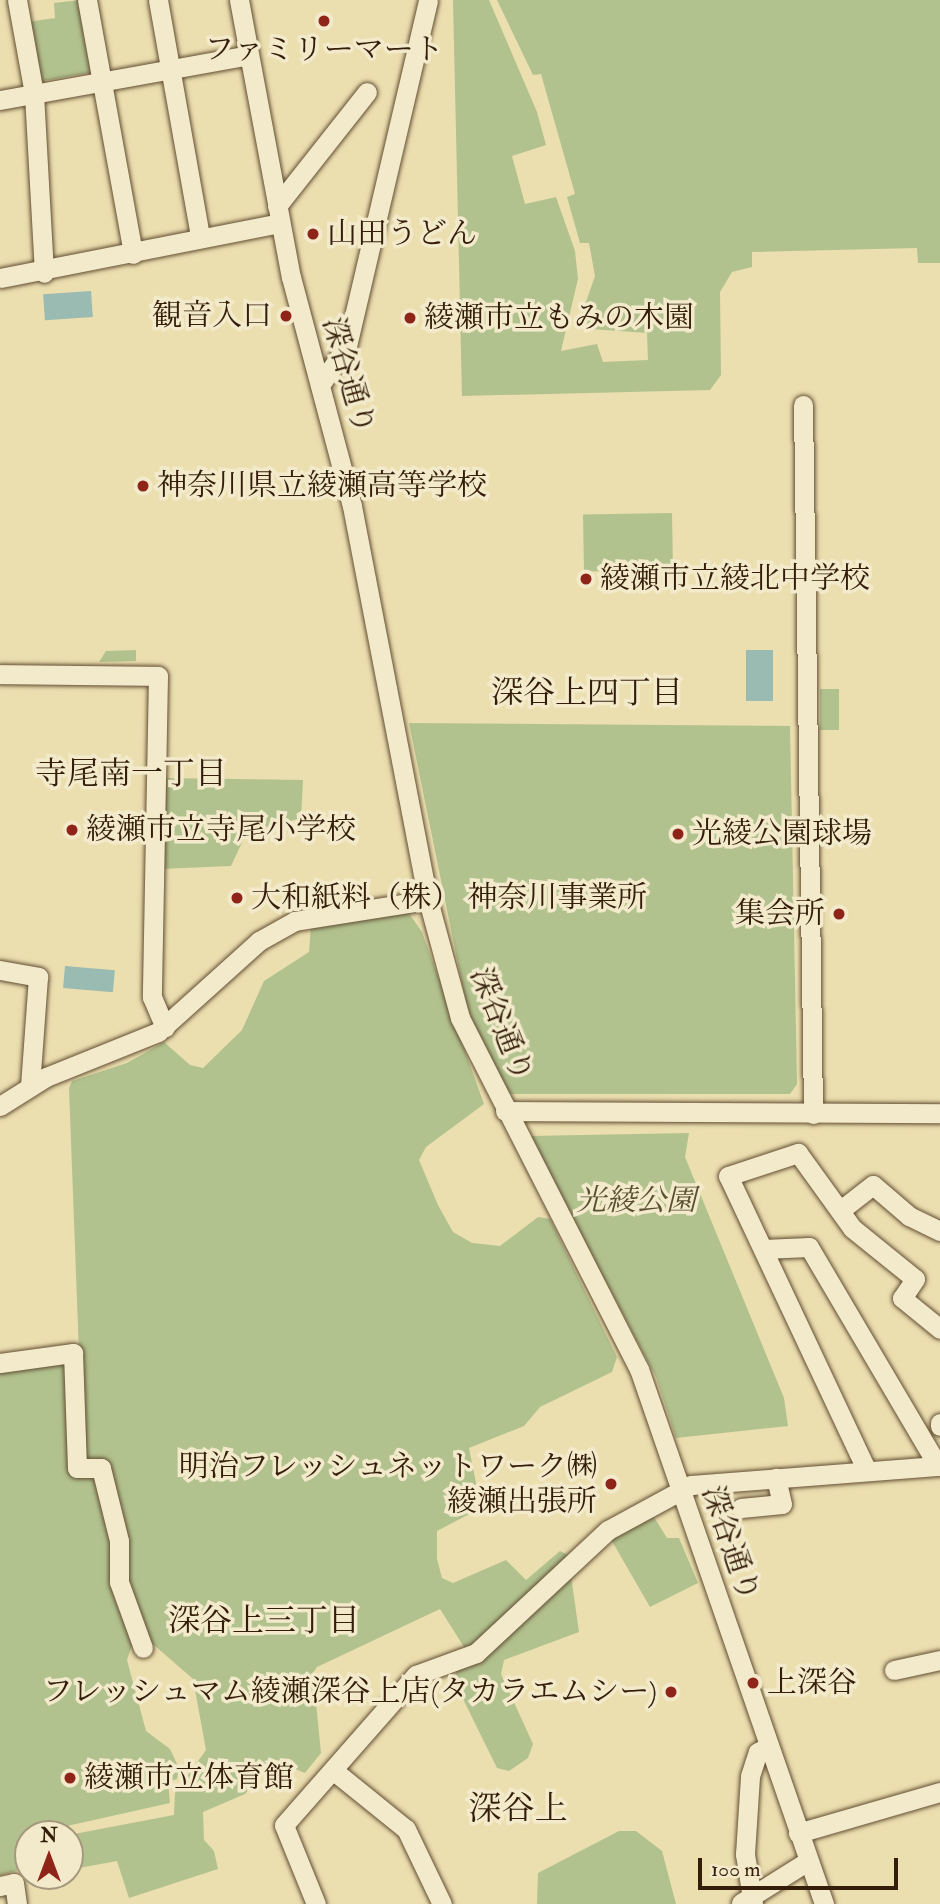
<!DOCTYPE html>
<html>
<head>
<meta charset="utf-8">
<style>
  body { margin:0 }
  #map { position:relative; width:940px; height:1904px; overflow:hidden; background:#ebdeaf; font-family:"IM FELL Double Pica","Noto Serif JP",serif }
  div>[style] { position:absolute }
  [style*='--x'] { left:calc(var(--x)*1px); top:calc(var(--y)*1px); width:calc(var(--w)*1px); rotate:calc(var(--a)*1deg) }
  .green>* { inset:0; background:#b2c28f; transform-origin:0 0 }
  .water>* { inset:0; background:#99bbb1; transform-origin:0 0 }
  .roads { filter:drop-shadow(0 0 2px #624e33) drop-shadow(0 0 2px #624e33) }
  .minor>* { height:19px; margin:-9.5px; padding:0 9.5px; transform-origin:9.5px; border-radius:9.5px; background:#f2eacb }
  .dots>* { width:19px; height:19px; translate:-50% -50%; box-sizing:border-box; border:4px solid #f2eacb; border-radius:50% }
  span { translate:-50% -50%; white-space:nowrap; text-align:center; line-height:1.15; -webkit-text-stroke:7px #f2eacb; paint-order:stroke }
  .poi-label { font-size:30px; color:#341e0a }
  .left { translate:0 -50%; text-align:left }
  .right { translate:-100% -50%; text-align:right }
  .street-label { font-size:30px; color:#341e0a }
  .park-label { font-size:30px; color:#5a4f32; font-style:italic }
  .neighbourhood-label { font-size:32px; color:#341e0a }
  .quarter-label { font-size:33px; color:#341e0a }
  .north { position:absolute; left:14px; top:1820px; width:70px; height:70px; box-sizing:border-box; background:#f2eacb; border:2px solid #a6987e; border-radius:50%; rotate:0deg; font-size:19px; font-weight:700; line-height:28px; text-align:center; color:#341e0a }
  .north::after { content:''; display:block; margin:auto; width:24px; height:32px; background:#8f2418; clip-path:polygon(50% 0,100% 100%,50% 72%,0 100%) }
  .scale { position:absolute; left:698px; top:1858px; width:200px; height:32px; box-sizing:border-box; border:4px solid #341e0a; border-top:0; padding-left:9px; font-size:21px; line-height:24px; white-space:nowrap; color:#341e0a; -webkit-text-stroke:5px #f2eacb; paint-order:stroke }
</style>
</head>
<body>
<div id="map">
  <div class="green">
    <div style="clip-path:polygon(81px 0,94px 72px,37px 82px,27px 22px,55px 18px,54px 3px)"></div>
    <div style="clip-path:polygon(453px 0,489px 0,537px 112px,546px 145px,512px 156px,525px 204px,556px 197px,575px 251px,578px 279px,561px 351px,597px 344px,603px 362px,648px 360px,647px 333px,577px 328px,595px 276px,589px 243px,580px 243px,567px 197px,575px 194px,541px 74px,533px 75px,497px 0,940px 0,940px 263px,918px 263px,917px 248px,752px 252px,752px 267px,732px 272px,720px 292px,721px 375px,710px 390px,462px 396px)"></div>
    <div style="left:672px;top:513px;width:57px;height:89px;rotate:89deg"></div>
    <div style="clip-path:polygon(136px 650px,136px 661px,99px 662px,106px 651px)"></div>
    <div style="left:820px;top:689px;width:19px;height:41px"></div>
    <div style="clip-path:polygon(409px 723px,790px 726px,797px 1084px,790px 1094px,508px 1094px,478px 1038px,465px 998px)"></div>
    <div style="clip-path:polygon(160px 778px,303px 780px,301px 818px,246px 834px,231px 866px,160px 869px)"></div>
    <div style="clip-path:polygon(408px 912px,422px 932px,484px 1104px,426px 1147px,419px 1160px,438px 1205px,453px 1232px,472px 1243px,500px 1246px,538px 1217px,550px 1219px,617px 1357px,612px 1372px,540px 1407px,524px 1426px,469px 1448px,481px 1508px,437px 1531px,437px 1559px,442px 1578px,453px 1583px,506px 1560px,526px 1580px,560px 1551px,568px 1555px,579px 1632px,504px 1660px,501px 1674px,533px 1744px,528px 1758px,509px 1771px,497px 1768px,464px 1701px,455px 1677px,464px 1647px,440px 1609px,317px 1667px,313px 1673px,321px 1753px,305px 1773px,283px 1764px,263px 1771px,245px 1794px,203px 1812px,204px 1840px,214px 1851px,218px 1869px,129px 1898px,117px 1861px,79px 1868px,74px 1834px,174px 1815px,175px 1793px,206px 1750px,193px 1679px,146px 1638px,123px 1579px,111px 1476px,83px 1460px,69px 1088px,72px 1081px,127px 1063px,164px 1042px,190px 1065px,203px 1068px,242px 1030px,264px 981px,309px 952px,311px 924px)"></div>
    <div style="clip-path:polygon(689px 1133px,685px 1157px,784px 1398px,788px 1426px,676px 1438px,656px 1377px,529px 1136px)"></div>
    <div style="clip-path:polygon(63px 1358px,68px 1364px,71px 1474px,94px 1474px,134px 1639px,127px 1660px,146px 1731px,170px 1749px,179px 1768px,177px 1779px,168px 1782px,170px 1803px,67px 1826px,67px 1834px,28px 1834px,28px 1868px,0 1875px,0 1368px)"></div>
    <div style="clip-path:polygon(649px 1509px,667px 1538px,679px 1538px,698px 1583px,650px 1607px,609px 1536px)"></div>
    <div style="clip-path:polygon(619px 1831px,636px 1831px,662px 1851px,676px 1904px,537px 1904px,538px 1873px)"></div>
  </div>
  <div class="water">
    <div style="left:91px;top:291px;width:26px;height:48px;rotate:86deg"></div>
    <div style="left:746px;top:650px;width:27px;height:51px"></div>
    <div style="left:65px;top:966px;width:50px;height:22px;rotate:5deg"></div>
  </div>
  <div class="roads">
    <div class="minor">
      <div style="--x:17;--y:0;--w:96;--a:79.7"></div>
      <div style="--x:34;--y:94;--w:179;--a:86.8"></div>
      <div style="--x:87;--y:0;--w:258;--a:79.7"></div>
      <div style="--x:158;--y:0;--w:239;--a:79.9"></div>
      <div style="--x:239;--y:0;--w:282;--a:79.4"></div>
      <div style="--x:291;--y:277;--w:237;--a:75.1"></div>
      <div style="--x:352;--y:506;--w:401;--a:79.1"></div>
      <div style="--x:428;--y:900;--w:122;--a:74.8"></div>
      <div style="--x:460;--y:1018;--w:394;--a:63"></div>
      <div style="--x:639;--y:1369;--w:566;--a:70.92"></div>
      <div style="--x:0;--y:100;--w:253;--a:-10.2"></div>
      <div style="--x:277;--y:206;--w:145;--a:-51.7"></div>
      <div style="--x:0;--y:278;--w:285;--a:-11.1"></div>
      <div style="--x:320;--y:385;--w:47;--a:-55.3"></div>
      <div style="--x:347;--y:346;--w:355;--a:-76.8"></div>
      <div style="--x:803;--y:405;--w:709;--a:89.19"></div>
      <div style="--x:0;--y:674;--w:158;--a:0.7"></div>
      <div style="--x:158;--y:676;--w:321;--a:91.1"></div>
      <div style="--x:152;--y:997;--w:33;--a:67"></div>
      <div style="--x:0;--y:970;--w:39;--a:10"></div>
      <div style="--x:38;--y:977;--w:109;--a:94.2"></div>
      <div style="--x:0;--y:1106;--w:54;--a:-32.2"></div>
      <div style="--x:46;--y:1077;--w:121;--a:-21.9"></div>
      <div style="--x:158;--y:1032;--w:136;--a:-42"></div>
      <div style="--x:259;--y:941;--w:41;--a:-29.1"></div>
      <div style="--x:295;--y:921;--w:135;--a:-9"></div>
      <div style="--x:505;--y:1111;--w:435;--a:0.3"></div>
      <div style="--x:842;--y:1209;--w:39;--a:-38"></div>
      <div style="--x:873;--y:1185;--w:48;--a:40.7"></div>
      <div style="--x:909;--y:1216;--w:34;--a:26"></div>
      <div style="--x:763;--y:1249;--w:46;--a:-2.5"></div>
      <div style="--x:809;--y:1247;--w:254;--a:59.5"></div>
      <div style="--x:0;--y:1363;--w:74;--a:-7.8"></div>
      <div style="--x:73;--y:1353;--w:115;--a:88"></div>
      <div style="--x:77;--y:1468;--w:24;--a:0"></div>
      <div style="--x:101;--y:1468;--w:75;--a:76.1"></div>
      <div style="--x:119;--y:1541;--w:41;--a:90"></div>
      <div style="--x:119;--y:1582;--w:70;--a:70"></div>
      <div style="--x:940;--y:1423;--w:3;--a:90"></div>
      <div style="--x:867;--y:1471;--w:326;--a:-115.2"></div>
      <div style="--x:728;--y:1176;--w:74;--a:-18.2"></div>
      <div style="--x:798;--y:1153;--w:92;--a:54.2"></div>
      <div style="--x:852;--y:1228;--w:81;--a:39"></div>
      <div style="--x:915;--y:1279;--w:23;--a:124"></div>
      <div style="--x:902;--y:1298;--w:49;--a:39.2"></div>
      <div style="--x:741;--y:1508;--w:41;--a:-5.6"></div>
      <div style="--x:782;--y:1504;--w:27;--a:-103"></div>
      <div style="--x:894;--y:1670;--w:47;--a:-12.3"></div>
      <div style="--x:334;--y:1771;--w:92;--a:38.9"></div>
      <div style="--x:406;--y:1829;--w:83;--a:64.4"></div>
      <div style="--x:798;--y:1833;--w:148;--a:-16.1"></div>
      <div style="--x:0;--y:1886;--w:14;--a:-12"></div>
      <div style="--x:14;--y:1883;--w:21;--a:82"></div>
      <div style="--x:741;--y:1903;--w:79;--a:-32.1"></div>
      <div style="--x:316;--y:1904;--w:85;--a:-112.1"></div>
      <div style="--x:284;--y:1825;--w:200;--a:-48.7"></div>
      <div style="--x:416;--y:1675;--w:64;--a:-20.1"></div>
      <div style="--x:476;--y:1653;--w:180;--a:-43"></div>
      <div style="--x:608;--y:1530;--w:94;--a:-28.5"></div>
      <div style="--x:691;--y:1485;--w:250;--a:-4.4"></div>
      <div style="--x:753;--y:1904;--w:51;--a:-99.1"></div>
      <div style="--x:745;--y:1854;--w:78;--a:-86.3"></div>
      <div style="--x:750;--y:1776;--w:25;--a:-72"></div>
      <div style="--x:758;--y:1752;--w:11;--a:-27"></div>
    </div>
  </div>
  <div class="dots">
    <div style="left:324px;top:21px;background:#8f2418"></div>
    <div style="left:313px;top:234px;background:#8f2418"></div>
    <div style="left:286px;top:316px;background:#8f2418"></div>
    <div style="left:410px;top:318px;background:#8f2418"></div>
    <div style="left:143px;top:486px;background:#8f2418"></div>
    <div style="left:586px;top:579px;background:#8f2418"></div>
    <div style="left:72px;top:830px;background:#8f2418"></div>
    <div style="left:678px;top:834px;background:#8f2418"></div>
    <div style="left:237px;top:898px;background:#8f2418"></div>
    <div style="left:839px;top:914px;background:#8f2418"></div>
    <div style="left:611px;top:1484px;background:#8f2418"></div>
    <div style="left:753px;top:1683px;background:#8f2418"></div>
    <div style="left:671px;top:1692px;background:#8f2418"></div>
    <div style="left:70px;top:1778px;background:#8f2418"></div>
  </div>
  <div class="poi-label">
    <span style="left:324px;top:50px">ファミリーマート</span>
    <span class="left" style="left:327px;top:234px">山田うどん</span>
    <span class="right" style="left:272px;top:316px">観音入口</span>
    <span class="left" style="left:424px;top:318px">綾瀬市立もみの木園</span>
    <span class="left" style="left:157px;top:486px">神奈川県立綾瀬高等学校</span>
    <span class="left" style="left:600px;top:579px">綾瀬市立綾北中学校</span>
    <span class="left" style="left:86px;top:830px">綾瀬市立寺尾小学校</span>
    <span class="left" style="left:692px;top:834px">光綾公園球場</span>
    <span class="left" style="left:251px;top:898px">大和紙料（株） 神奈川事業所</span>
    <span class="right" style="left:825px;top:914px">集会所</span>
    <span class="right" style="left:597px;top:1484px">明治フレッシュネットワーク㈱<br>綾瀬出張所</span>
    <span class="left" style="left:767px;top:1683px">上深谷</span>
    <span class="right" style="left:657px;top:1692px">フレッシュマム綾瀬深谷上店(タカラエムシー)</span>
    <span class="left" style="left:84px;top:1778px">綾瀬市立体育館</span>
  </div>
  <div class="street-label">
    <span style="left:348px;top:376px;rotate:74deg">深谷通り</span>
    <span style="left:501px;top:1025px;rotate:68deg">深谷通り</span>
    <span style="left:730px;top:1544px;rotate:71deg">深谷通り</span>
  </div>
  <div class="park-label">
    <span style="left:636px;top:1201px">光綾公園</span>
  </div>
  <div class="neighbourhood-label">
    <span style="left:587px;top:693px">深谷上四丁目</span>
    <span style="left:131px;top:774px">寺尾南一丁目</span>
    <span style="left:264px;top:1621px">深谷上三丁目</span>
  </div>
  <div class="quarter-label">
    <span style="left:518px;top:1809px">深谷上</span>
  </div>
  <div class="north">N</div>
  <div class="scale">100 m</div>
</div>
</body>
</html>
